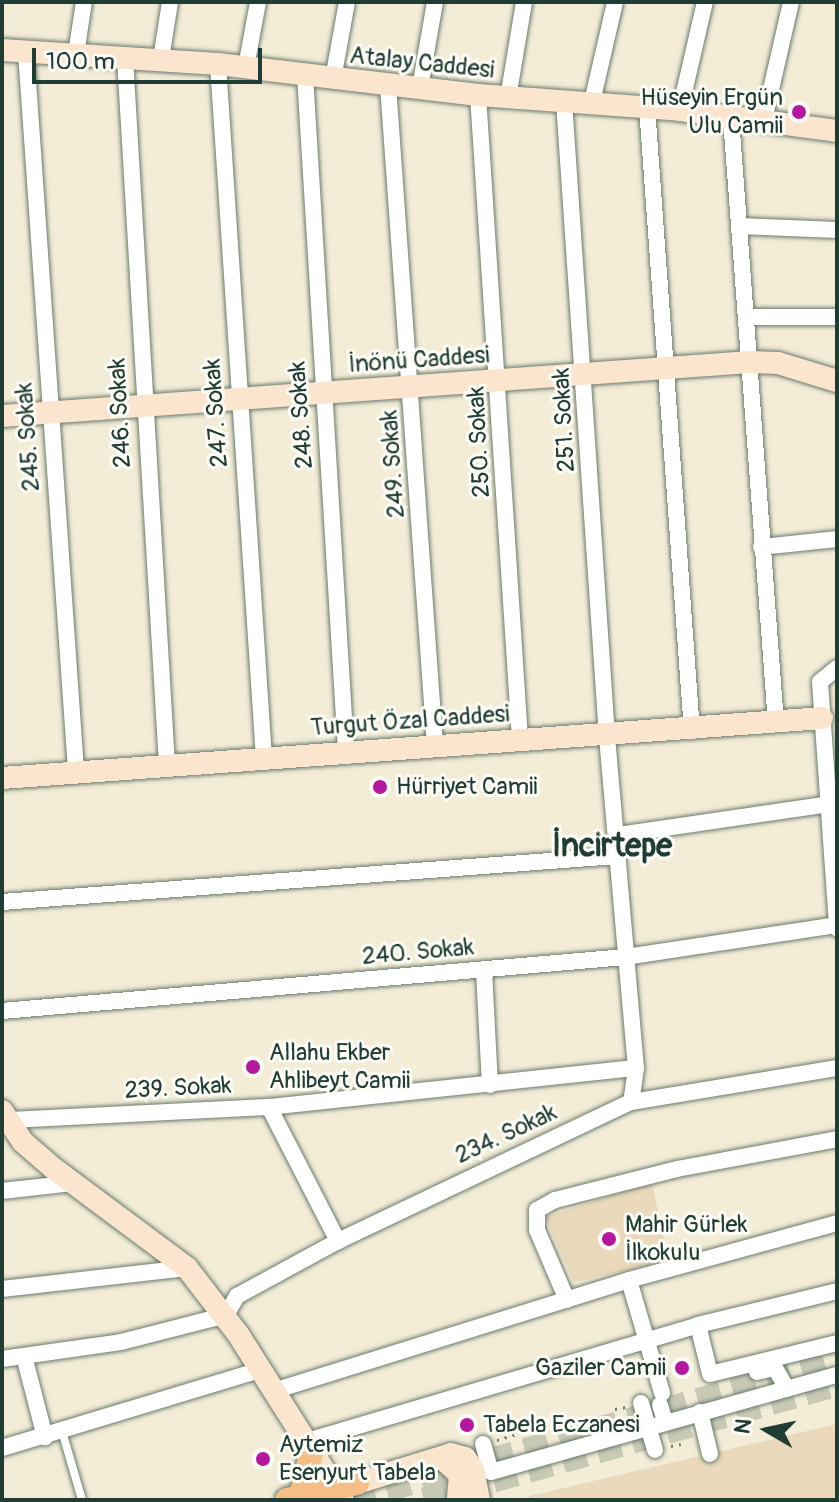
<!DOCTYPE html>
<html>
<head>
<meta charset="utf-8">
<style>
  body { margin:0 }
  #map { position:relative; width:839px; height:1502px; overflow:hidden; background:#f3edd7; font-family:Pangolin,sans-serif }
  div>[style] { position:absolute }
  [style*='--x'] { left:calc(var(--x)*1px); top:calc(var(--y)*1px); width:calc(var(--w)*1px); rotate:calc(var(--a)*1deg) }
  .built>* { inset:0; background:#ead9ba }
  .primary-tunnel>* { height:24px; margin-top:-12px; transform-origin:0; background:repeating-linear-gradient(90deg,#c9cab6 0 24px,transparent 0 36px) }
  .path>* { height:3px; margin-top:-1.5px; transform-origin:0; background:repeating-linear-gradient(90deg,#697b6d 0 2px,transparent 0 8px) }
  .roads { filter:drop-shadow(0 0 2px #697b6d) drop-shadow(0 0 2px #697b6d) }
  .lane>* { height:8px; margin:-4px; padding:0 4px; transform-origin:4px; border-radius:4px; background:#fff }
  .street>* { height:16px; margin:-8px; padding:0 8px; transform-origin:8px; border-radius:8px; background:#fff }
  .secondary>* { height:22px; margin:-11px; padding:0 11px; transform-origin:11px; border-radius:11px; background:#fbe5cf }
  .primary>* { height:24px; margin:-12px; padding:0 12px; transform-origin:12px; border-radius:12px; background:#f5be86 }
  .dots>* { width:22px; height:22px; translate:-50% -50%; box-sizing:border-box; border:4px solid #fdfcf7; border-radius:50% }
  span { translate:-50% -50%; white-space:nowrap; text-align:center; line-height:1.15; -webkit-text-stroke:6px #fdfcf7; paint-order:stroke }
  .street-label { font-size:24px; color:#1f3d34 }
  .poi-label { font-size:24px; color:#1f3d34 }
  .right { translate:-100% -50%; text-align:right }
  .left { translate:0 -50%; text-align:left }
  .district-label { font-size:32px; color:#1f3d34; font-weight:700 }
  .frame { position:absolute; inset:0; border:4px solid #1f3d34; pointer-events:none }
  .north { position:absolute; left:727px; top:1390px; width:80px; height:80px; -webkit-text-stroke:6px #fdfcf7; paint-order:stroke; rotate:279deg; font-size:22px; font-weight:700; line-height:32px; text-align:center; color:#1f3d34 }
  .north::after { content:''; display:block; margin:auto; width:28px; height:36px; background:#1f3d34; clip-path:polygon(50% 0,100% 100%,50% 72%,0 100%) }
  .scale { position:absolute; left:32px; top:48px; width:230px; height:36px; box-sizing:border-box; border:4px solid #1f3d34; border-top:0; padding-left:10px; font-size:24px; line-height:28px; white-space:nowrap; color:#1f3d34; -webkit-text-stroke:6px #fdfcf7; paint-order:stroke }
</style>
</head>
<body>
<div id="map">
  <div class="built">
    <div style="clip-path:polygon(652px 1183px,669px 1261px,574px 1282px,545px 1217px)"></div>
    <div style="clip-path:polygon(837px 1424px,837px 1500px,530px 1500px,529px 1496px)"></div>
  </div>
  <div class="primary-tunnel">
    <div style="--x:352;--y:1500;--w:505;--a:-16.1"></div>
    <div style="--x:424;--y:1500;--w:429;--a:-15.6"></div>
  </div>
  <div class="path">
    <div style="--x:615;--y:1409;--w:11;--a:-10"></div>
    <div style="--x:497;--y:1440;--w:27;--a:-17"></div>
    <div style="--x:671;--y:1446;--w:10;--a:-11"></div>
  </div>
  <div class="roads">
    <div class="lane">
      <div style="--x:62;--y:1431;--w:72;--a:73.8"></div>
    </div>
    <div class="street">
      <div style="--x:26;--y:52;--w:720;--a:86.02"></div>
      <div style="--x:76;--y:54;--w:53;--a:-81.3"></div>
      <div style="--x:125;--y:58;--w:707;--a:86.6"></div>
      <div style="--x:161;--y:59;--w:58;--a:-81"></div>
      <div style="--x:218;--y:64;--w:696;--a:86.21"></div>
      <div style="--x:246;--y:67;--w:66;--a:-79.5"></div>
      <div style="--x:305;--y:75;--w:677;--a:86.53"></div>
      <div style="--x:333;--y:79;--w:78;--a:-79.7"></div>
      <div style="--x:388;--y:85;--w:662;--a:85.93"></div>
      <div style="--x:420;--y:88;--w:87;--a:-80.1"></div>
      <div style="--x:478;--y:95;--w:645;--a:86.27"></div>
      <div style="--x:508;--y:98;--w:97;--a:-80.5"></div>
      <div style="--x:564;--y:101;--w:637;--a:86.13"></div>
      <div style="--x:607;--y:737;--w:332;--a:85"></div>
      <div style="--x:636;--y:1068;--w:34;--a:98"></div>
      <div style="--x:592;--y:102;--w:103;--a:-77"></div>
      <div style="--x:647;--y:107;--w:626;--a:85.88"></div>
      <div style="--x:680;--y:110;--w:111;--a:-77"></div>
      <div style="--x:731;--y:118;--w:607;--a:85.75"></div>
      <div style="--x:764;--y:120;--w:121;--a:-77.1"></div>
      <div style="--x:739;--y:226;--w:98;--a:2.3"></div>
      <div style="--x:747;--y:317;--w:90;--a:0"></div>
      <div style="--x:761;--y:547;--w:76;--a:-6"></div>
      <div style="--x:837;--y:668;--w:22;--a:141"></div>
      <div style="--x:820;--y:682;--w:247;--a:86"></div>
      <div style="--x:618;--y:835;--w:221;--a:-8.3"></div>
      <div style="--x:2;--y:902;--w:617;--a:-4.28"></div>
      <div style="--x:484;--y:971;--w:114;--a:87"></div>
      <div style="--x:2;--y:1011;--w:626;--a:-4.95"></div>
      <div style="--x:626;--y:957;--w:213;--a:-8.6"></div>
      <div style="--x:269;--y:1107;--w:151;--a:62.8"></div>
      <div style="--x:8;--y:1120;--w:261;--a:-2.9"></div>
      <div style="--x:269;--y:1107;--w:369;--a:-6.1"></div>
      <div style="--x:2;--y:1191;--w:71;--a:-6.4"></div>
      <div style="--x:629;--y:1280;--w:118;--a:73.7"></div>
      <div style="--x:2;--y:1289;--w:186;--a:-6.5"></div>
      <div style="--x:567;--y:1300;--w:76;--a:-113.2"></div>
      <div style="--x:537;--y:1230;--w:20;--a:-90"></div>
      <div style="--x:537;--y:1210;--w:21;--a:-29"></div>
      <div style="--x:555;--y:1200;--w:126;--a:-14.3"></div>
      <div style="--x:677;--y:1169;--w:163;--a:-10.6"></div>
      <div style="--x:698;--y:1325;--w:50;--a:76.2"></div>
      <div style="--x:710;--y:1374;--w:131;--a:-13.7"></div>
      <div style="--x:24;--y:1356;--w:84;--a:75.5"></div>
      <div style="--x:2;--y:1359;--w:120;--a:-8.1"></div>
      <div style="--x:121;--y:1342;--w:108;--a:-14.4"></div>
      <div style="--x:226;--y:1315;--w:22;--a:-60"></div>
      <div style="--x:237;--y:1296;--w:115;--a:-28.6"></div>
      <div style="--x:338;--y:1241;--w:324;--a:-25.4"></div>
      <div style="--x:631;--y:1102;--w:209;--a:-9.4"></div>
      <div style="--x:757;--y:1372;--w:18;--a:-13"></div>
      <div style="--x:775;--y:1368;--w:24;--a:60"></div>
      <div style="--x:283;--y:1388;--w:362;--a:-17.3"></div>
      <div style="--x:629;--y:1280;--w:216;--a:-15.3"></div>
      <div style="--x:641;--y:1403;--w:49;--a:73.4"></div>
      <div style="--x:660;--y:1405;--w:17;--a:73"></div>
      <div style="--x:700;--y:1412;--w:43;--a:76.6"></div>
      <div style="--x:314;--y:1439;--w:401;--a:-16.5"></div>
      <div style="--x:698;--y:1325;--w:143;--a:-13.7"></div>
      <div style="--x:483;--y:1444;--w:29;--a:74"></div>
      <div style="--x:491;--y:1472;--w:359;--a:-15.7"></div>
      <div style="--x:2;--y:1448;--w:270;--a:-16.8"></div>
    </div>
    <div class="secondary">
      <div style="--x:2;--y:50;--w:216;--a:3.7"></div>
      <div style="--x:218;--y:64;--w:262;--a:6.8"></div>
      <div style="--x:478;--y:95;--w:203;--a:4.2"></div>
      <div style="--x:680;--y:110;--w:158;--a:7.6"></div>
      <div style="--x:2;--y:416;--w:750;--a:-4.13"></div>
      <div style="--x:750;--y:362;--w:28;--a:2"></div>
      <div style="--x:778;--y:363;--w:62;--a:17"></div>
      <div style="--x:2;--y:778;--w:822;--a:-4.18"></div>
      <div style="--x:2;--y:1111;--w:37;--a:56"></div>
      <div style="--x:23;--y:1142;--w:40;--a:41"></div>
      <div style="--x:53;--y:1168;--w:167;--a:36.7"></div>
      <div style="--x:187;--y:1268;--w:83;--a:52.3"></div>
      <div style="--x:238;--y:1334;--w:196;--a:57.7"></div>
      <div style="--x:445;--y:1461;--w:21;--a:43"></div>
      <div style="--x:460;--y:1475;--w:25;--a:95"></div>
      <div style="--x:357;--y:1483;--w:98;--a:-17.1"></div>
      <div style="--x:451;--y:1454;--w:15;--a:16"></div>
      <div style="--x:465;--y:1458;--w:14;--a:54"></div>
      <div style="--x:473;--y:1469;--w:32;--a:79"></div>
    </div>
    <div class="primary">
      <div style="--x:301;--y:1496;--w:44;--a:-76.9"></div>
      <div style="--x:287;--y:1500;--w:72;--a:-13.7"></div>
    </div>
  </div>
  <div class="dots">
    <div style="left:799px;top:112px;background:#b5179e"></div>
    <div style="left:380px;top:787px;background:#b5179e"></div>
    <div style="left:253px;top:1067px;background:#b5179e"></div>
    <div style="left:609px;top:1239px;background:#b5179e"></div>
    <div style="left:682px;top:1368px;background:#b5179e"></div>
    <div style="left:467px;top:1425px;background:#b5179e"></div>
    <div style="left:263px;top:1459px;background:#b5179e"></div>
  </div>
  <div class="street-label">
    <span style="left:422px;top:63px;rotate:6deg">Atalay Caddesi</span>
    <span style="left:419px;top:360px;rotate:-4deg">İnönü Caddesi</span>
    <span style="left:120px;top:413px;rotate:-93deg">246. Sokak</span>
    <span style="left:216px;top:413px;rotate:-94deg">247. Sokak</span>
    <span style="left:301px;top:415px;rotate:-94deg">248. Sokak</span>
    <span style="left:564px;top:420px;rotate:-93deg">251. Sokak</span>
    <span style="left:28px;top:437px;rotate:-94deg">245. Sokak</span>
    <span style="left:479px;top:442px;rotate:-93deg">250. Sokak</span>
    <span style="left:393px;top:464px;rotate:-94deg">249. Sokak</span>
    <span style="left:410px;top:721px;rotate:-4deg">Turgut Özal Caddesi</span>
    <span style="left:418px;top:952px;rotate:-5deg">240. Sokak</span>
    <span style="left:178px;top:1088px;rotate:-3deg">239. Sokak</span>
    <span style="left:506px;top:1134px;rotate:-25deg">234. Sokak</span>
  </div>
  <div class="poi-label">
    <span class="right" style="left:783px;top:112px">Hüseyin Ergün<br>Ulu Camii</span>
    <span class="left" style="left:396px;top:787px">Hürriyet Camii</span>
    <span class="left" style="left:269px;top:1067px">Allahu Ekber<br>Ahlibeyt Camii</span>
    <span class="left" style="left:625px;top:1239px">Mahir Gürlek<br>İlkokulu</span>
    <span class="right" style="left:666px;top:1368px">Gaziler Camii</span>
    <span class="left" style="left:483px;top:1425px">Tabela Eczanesi</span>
    <span class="left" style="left:279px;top:1459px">Aytemiz<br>Esenyurt Tabela</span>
  </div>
  <div class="district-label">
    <span style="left:612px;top:846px">İncirtepe</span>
  </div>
  <div class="frame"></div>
  <div class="north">N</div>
  <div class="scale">100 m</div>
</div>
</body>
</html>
